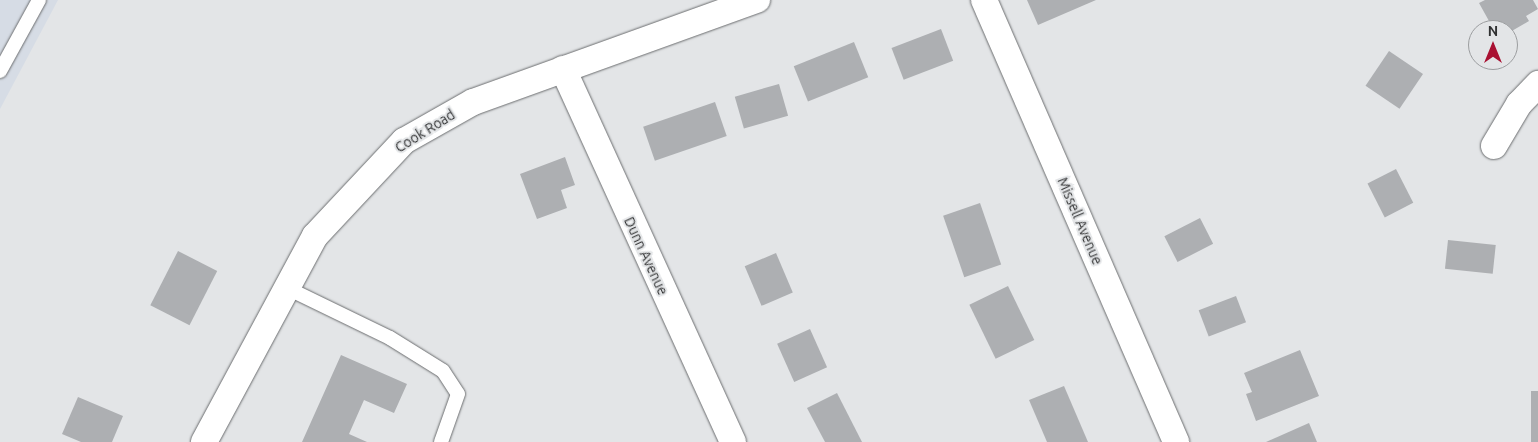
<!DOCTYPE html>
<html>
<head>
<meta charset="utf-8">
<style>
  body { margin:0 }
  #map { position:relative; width:1538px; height:442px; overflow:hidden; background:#e3e5e7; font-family:Ubuntu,sans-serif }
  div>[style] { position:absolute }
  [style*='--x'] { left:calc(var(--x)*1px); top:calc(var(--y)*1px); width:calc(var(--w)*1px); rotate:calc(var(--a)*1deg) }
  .built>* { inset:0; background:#d6dce5 }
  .building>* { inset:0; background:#adafb2; transform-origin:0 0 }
  .roads { filter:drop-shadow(0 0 1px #6b6d6f) drop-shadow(0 0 1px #6b6d6f) }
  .service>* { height:14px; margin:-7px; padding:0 7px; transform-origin:7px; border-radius:7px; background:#fff }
  .minor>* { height:26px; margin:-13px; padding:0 13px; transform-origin:13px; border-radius:13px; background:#fff }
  span { translate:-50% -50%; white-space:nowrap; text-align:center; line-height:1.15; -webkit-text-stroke:4px #e3e5e7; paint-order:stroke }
  .street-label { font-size:14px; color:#303132 }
  .north { position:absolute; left:1468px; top:20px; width:50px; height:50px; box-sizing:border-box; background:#e3e5e7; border:1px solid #9b9d9f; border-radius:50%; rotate:0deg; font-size:14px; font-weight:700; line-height:20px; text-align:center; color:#303132 }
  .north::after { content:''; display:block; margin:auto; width:18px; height:22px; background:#a91132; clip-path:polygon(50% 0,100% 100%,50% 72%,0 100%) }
</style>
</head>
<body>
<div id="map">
  <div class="built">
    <div style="clip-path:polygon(0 0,58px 0,0 109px)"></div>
  </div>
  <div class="building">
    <div style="clip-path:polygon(1027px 0,1096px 0,1038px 25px)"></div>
    <div style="clip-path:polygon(1485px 0,1533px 0,1538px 9px,1526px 16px,1529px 21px,1510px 32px,1507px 27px,1494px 30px,1479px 3px)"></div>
    <div style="left:941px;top:29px;width:34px;height:53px;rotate:69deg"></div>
    <div style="left:854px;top:42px;width:38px;height:65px;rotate:68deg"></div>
    <div style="left:1389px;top:51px;width:41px;height:42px;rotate:34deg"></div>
    <div style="left:779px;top:84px;width:33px;height:46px;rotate:74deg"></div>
    <div style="left:715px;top:102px;width:36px;height:76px;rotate:71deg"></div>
    <div style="clip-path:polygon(565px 157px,575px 185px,561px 190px,567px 208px,537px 219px,520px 174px)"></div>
    <div style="left:1396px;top:169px;width:38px;height:32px;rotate:63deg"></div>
    <div style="left:980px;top:203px;width:65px;height:39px;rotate:71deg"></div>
    <div style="left:1200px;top:218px;width:29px;height:40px;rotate:63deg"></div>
    <div style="left:1448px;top:240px;width:48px;height:29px;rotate:6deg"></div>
    <div style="left:178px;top:251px;width:44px;height:61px;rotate:27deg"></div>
    <div style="left:776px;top:253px;width:43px;height:34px;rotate:67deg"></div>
    <div style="left:1008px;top:286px;width:60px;height:43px;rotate:64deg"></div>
    <div style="left:1236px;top:296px;width:28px;height:40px;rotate:69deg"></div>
    <div style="left:810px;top:329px;width:42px;height:36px;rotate:66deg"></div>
    <div style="clip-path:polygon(1300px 350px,1319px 396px,1256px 421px,1246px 394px,1252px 392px,1244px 373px)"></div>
    <div style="clip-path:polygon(341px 355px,407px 384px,394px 413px,364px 400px,349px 434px,367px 442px,302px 442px)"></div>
    <div style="clip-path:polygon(1064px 386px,1088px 442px,1047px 442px,1029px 400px)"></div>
    <div style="left:1531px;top:391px;width:7px;height:51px"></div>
    <div style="clip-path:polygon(837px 393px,862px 442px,825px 442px,807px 408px)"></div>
    <div style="clip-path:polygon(78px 397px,123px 416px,112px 442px,81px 442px,62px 434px)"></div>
    <div style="clip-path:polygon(1309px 423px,1317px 442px,1266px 442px)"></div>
  </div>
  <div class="roads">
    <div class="service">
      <div style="--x:0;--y:71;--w:81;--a:-61.2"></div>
      <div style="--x:287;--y:288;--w:114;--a:25.9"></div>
      <div style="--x:390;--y:338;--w:62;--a:31.9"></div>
      <div style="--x:443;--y:371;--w:27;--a:57"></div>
      <div style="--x:458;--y:394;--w:51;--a:109.5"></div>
    </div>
    <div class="minor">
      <div style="--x:984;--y:0;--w:482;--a:66.5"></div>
      <div style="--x:563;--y:69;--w:410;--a:65.5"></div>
      <div style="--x:1494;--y:146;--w:49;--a:-59.2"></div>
      <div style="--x:1519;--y:104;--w:28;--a:-46"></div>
      <div style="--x:204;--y:442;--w:234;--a:-61.7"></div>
      <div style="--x:315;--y:236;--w:130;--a:-46.9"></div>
      <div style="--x:404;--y:141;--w:79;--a:-29.5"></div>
      <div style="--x:473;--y:102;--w:302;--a:-19.8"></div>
    </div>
  </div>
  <div class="street-label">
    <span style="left:425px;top:131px;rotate:-32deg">Cook Road</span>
    <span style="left:1080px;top:221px;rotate:67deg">Missell Avenue</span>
    <span style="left:646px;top:256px;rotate:65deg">Dunn Avenue</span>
  </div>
  <div class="north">N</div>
</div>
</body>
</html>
